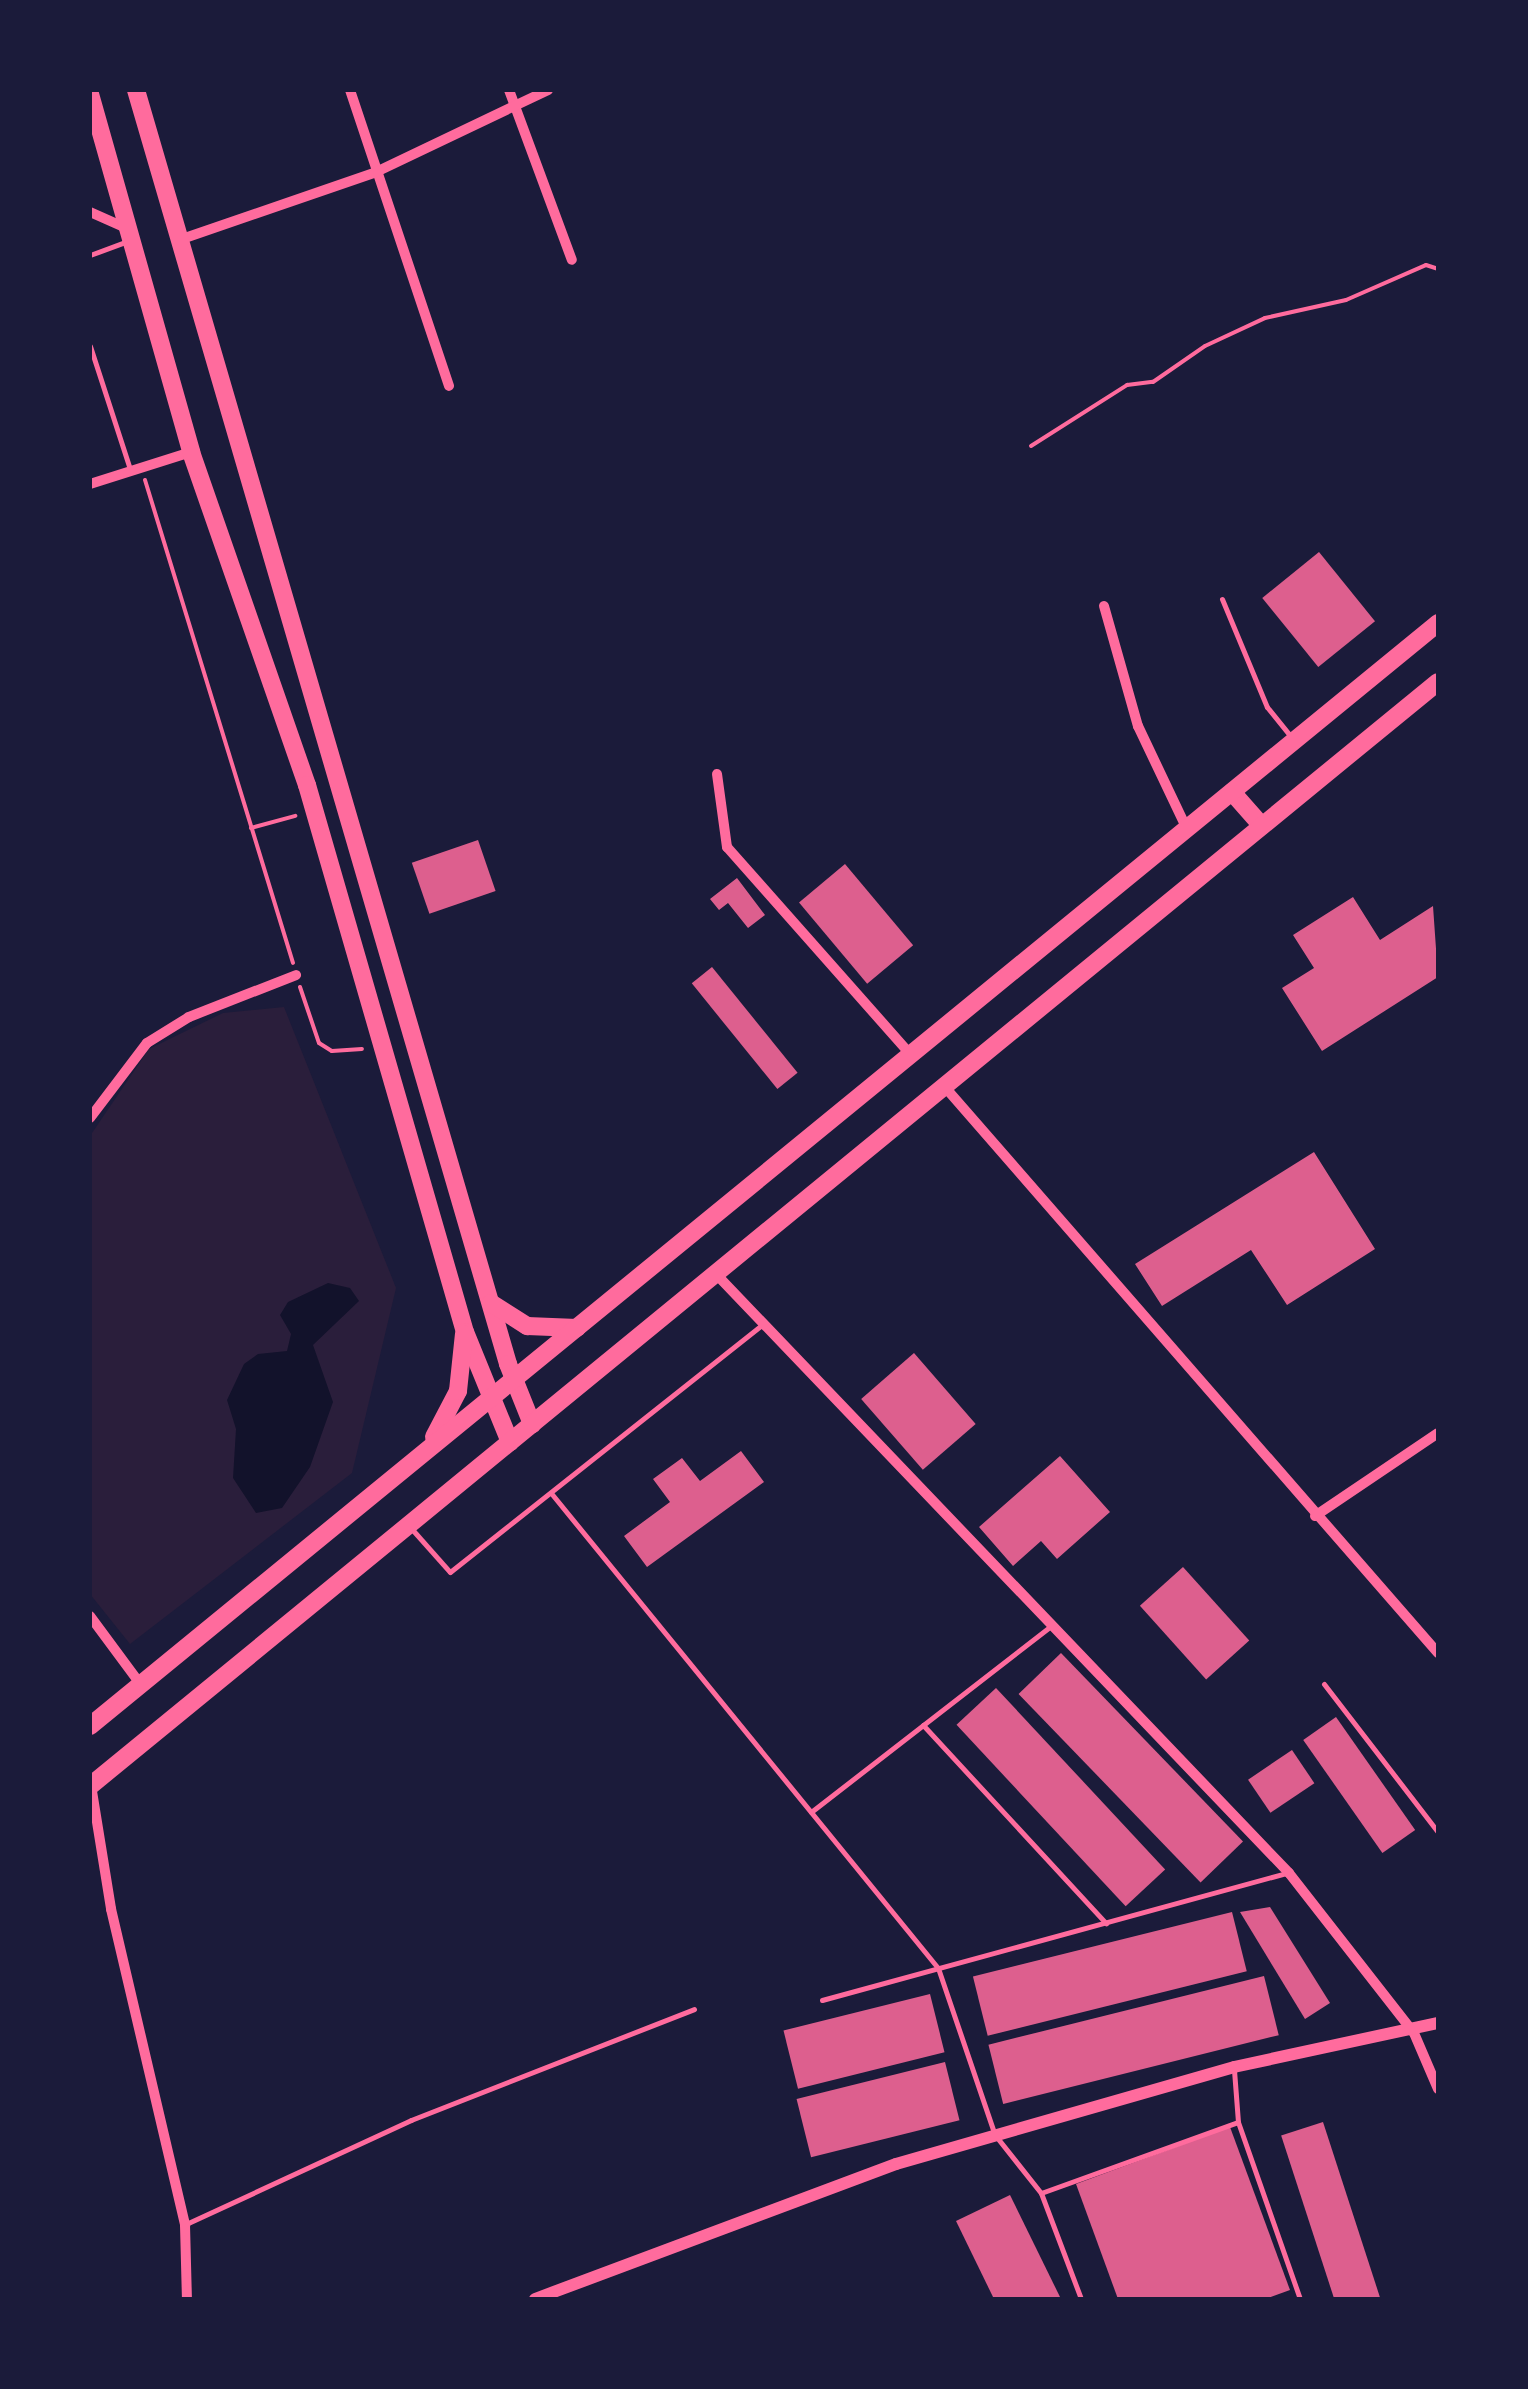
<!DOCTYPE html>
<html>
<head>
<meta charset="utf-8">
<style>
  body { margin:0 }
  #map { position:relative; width:1528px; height:2389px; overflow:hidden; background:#1b1b3a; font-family:"PT Sans Narrow",sans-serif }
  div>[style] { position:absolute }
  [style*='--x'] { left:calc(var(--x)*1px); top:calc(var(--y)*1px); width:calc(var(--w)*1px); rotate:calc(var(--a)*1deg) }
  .green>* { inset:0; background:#2a1e3b }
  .water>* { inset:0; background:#12122b }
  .building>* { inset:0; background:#dd5f8e; transform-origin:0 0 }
  .path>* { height:4px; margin:-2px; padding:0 2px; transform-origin:2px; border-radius:2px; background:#ff6b9d }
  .service>* { height:5px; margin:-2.5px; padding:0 2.5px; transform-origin:2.5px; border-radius:2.5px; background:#ff6b9d }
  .minor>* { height:10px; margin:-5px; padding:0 5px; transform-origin:5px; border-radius:5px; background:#ff6b9d }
  .tertiary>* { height:12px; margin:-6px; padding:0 6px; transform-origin:6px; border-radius:6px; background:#ff6b9d }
  .primary>* { height:18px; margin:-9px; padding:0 9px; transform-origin:9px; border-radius:9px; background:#ff6b9d }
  span { translate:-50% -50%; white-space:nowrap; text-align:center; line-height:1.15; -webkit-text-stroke:8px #1b1b3a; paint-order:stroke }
  .frame { position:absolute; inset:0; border:92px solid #1b1b3a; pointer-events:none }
</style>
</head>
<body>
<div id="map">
  <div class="green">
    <div style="clip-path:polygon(284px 1007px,396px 1288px,352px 1473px,130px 1644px,90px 1594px,90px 1136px,149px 1049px,223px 1013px)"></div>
  </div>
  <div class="water">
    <div style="clip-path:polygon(328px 1283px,350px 1288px,359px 1301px,313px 1345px,333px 1402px,310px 1467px,282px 1508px,256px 1513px,233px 1478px,236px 1429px,227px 1400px,244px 1364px,258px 1354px,287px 1351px,291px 1334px,280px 1315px,288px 1302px)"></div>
  </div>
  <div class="building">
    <div style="left:1319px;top:552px;width:89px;height:73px;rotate:51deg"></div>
    <div style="left:478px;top:840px;width:54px;height:70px;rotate:71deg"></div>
    <div style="left:845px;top:864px;width:106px;height:60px;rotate:50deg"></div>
    <div style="clip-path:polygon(737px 878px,765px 915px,748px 928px,728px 903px,719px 910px,710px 899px)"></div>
    <div style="clip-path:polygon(1353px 897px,1380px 940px,1433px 906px,1438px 977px,1322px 1051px,1282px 988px,1314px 968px,1293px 935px)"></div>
    <div style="left:712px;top:967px;width:136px;height:26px;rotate:51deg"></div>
    <div style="clip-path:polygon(1314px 1152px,1375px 1249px,1287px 1305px,1251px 1250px,1162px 1306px,1135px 1264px)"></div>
    <div style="left:914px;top:1353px;width:94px;height:70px;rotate:49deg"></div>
    <div style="clip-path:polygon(741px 1451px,764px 1482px,647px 1567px,624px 1536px,670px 1502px,653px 1479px,682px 1458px,700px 1481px)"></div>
    <div style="clip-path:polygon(1060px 1456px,1110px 1512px,1057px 1559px,1041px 1541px,1013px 1566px,979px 1527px)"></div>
    <div style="left:1183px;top:1567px;width:99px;height:58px;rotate:48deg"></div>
    <div style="left:1061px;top:1653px;width:262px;height:59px;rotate:46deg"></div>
    <div style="left:996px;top:1688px;width:248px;height:54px;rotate:47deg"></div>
    <div style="left:1336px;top:1717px;width:138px;height:40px;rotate:55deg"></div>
    <div style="left:1292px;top:1750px;width:40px;height:53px;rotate:56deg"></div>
    <div style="clip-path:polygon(1270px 1907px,1330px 2003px,1305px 2019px,1240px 1912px)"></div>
    <div style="left:1232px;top:1912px;width:61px;height:267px;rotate:76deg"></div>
    <div style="left:1264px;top:1976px;width:61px;height:284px;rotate:76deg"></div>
    <div style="left:930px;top:1994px;width:60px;height:151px;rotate:76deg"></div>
    <div style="left:945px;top:2062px;width:60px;height:153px;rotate:76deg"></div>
    <div style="left:1323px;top:2122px;width:186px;height:44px;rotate:72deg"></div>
    <div style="clip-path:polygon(1230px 2127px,1290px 2290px,1265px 2299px,1118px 2299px,1076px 2184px)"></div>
    <div style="clip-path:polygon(1010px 2195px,1061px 2299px,994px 2299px,956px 2221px)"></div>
  </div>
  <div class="path">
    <div style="--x:1031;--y:446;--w:114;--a:-32.4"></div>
    <div style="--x:1127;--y:385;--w:26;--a:-7"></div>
    <div style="--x:1153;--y:382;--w:63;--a:-34.7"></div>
    <div style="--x:1205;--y:346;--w:66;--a:-25"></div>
    <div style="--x:1265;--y:318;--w:83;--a:-12.5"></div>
    <div style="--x:1346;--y:300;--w:87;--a:-23.6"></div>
    <div style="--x:1426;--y:265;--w:13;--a:18"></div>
    <div style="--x:145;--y:480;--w:505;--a:72.96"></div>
    <div style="--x:251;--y:828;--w:46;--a:-15.3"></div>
    <div style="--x:300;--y:987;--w:59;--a:71.3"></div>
    <div style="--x:319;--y:1043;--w:15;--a:32"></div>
    <div style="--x:332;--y:1051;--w:30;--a:-4"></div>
  </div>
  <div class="service">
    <div style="--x:90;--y:255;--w:40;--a:-20.2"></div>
    <div style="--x:90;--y:346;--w:129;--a:72"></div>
    <div style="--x:1222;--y:599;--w:117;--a:67.4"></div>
    <div style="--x:1267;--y:707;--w:40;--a:51"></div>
    <div style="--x:551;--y:1493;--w:613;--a:50.83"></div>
    <div style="--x:938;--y:1968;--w:176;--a:71.2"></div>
    <div style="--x:995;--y:2135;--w:74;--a:51.6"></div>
    <div style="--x:1041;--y:2193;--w:113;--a:69.3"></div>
    <div style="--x:410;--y:1527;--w:60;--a:48.4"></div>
    <div style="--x:450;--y:1572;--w:399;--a:-38.4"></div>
    <div style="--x:1324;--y:1684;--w:187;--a:52.4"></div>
    <div style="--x:923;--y:1725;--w:270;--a:47.3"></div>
    <div style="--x:811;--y:1812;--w:304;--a:-37.8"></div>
    <div style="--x:822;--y:2000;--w:482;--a:-15.3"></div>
    <div style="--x:1234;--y:2070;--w:52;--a:85.6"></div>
    <div style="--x:1238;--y:2122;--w:188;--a:70.7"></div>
    <div style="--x:1041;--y:2193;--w:209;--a:-19.8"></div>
    <div style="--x:186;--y:2224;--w:248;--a:-24.8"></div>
    <div style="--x:411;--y:2120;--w:304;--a:-21.4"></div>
  </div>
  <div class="minor">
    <div style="--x:350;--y:90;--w:312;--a:71.5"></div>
    <div style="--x:509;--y:90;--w:181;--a:69.7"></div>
    <div style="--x:90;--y:212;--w:37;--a:24"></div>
    <div style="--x:179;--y:240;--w:206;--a:-19"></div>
    <div style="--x:374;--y:173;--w:193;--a:-25.5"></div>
    <div style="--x:90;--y:484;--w:106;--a:-17.6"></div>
    <div style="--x:1104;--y:606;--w:125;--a:74.2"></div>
    <div style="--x:1138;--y:726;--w:114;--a:64.6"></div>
    <div style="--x:717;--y:774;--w:74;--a:82.2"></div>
    <div style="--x:727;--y:847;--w:278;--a:48.5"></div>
    <div style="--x:944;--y:1086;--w:752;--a:48.94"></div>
    <div style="--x:90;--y:1118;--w:94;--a:-52.8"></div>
    <div style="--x:147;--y:1043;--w:49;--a:-31.8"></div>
    <div style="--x:189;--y:1017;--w:115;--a:-21.4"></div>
    <div style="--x:716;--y:1274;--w:829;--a:46.27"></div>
    <div style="--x:1289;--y:1873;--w:203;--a:52"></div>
    <div style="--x:1414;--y:2033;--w:61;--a:66.8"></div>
    <div style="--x:1315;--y:1516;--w:148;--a:-34"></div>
    <div style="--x:90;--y:1616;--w:86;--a:53.5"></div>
    <div style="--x:91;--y:1785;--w:126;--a:80.8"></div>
    <div style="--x:111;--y:1909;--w:325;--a:76.8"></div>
    <div style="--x:185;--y:2225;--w:74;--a:88.5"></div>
  </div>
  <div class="tertiary">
    <div style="--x:535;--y:2299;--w:385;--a:-20.5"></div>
    <div style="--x:896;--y:2164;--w:352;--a:-16"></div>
    <div style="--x:1234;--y:2067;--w:209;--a:-12.2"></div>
  </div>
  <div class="primary">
    <div style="--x:136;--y:90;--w:1327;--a:73.72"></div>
    <div style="--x:508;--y:1364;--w:65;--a:68.2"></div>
    <div style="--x:90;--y:94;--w:372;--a:74.2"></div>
    <div style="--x:191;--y:452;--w:353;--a:70.8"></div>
    <div style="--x:307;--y:785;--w:569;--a:73.89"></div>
    <div style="--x:465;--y:1332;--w:119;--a:67.8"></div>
    <div style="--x:1232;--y:792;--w:45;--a:48.6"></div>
    <div style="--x:491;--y:1303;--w:43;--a:32.6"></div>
    <div style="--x:527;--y:1326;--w:50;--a:2.3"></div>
    <div style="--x:434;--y:1437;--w:52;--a:-62.4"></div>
    <div style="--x:458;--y:1391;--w:57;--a:-84"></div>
    <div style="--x:90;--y:1726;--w:1742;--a:-39.29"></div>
    <div style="--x:90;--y:1786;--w:1742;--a:-39.32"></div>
  </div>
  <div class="frame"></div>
</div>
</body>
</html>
